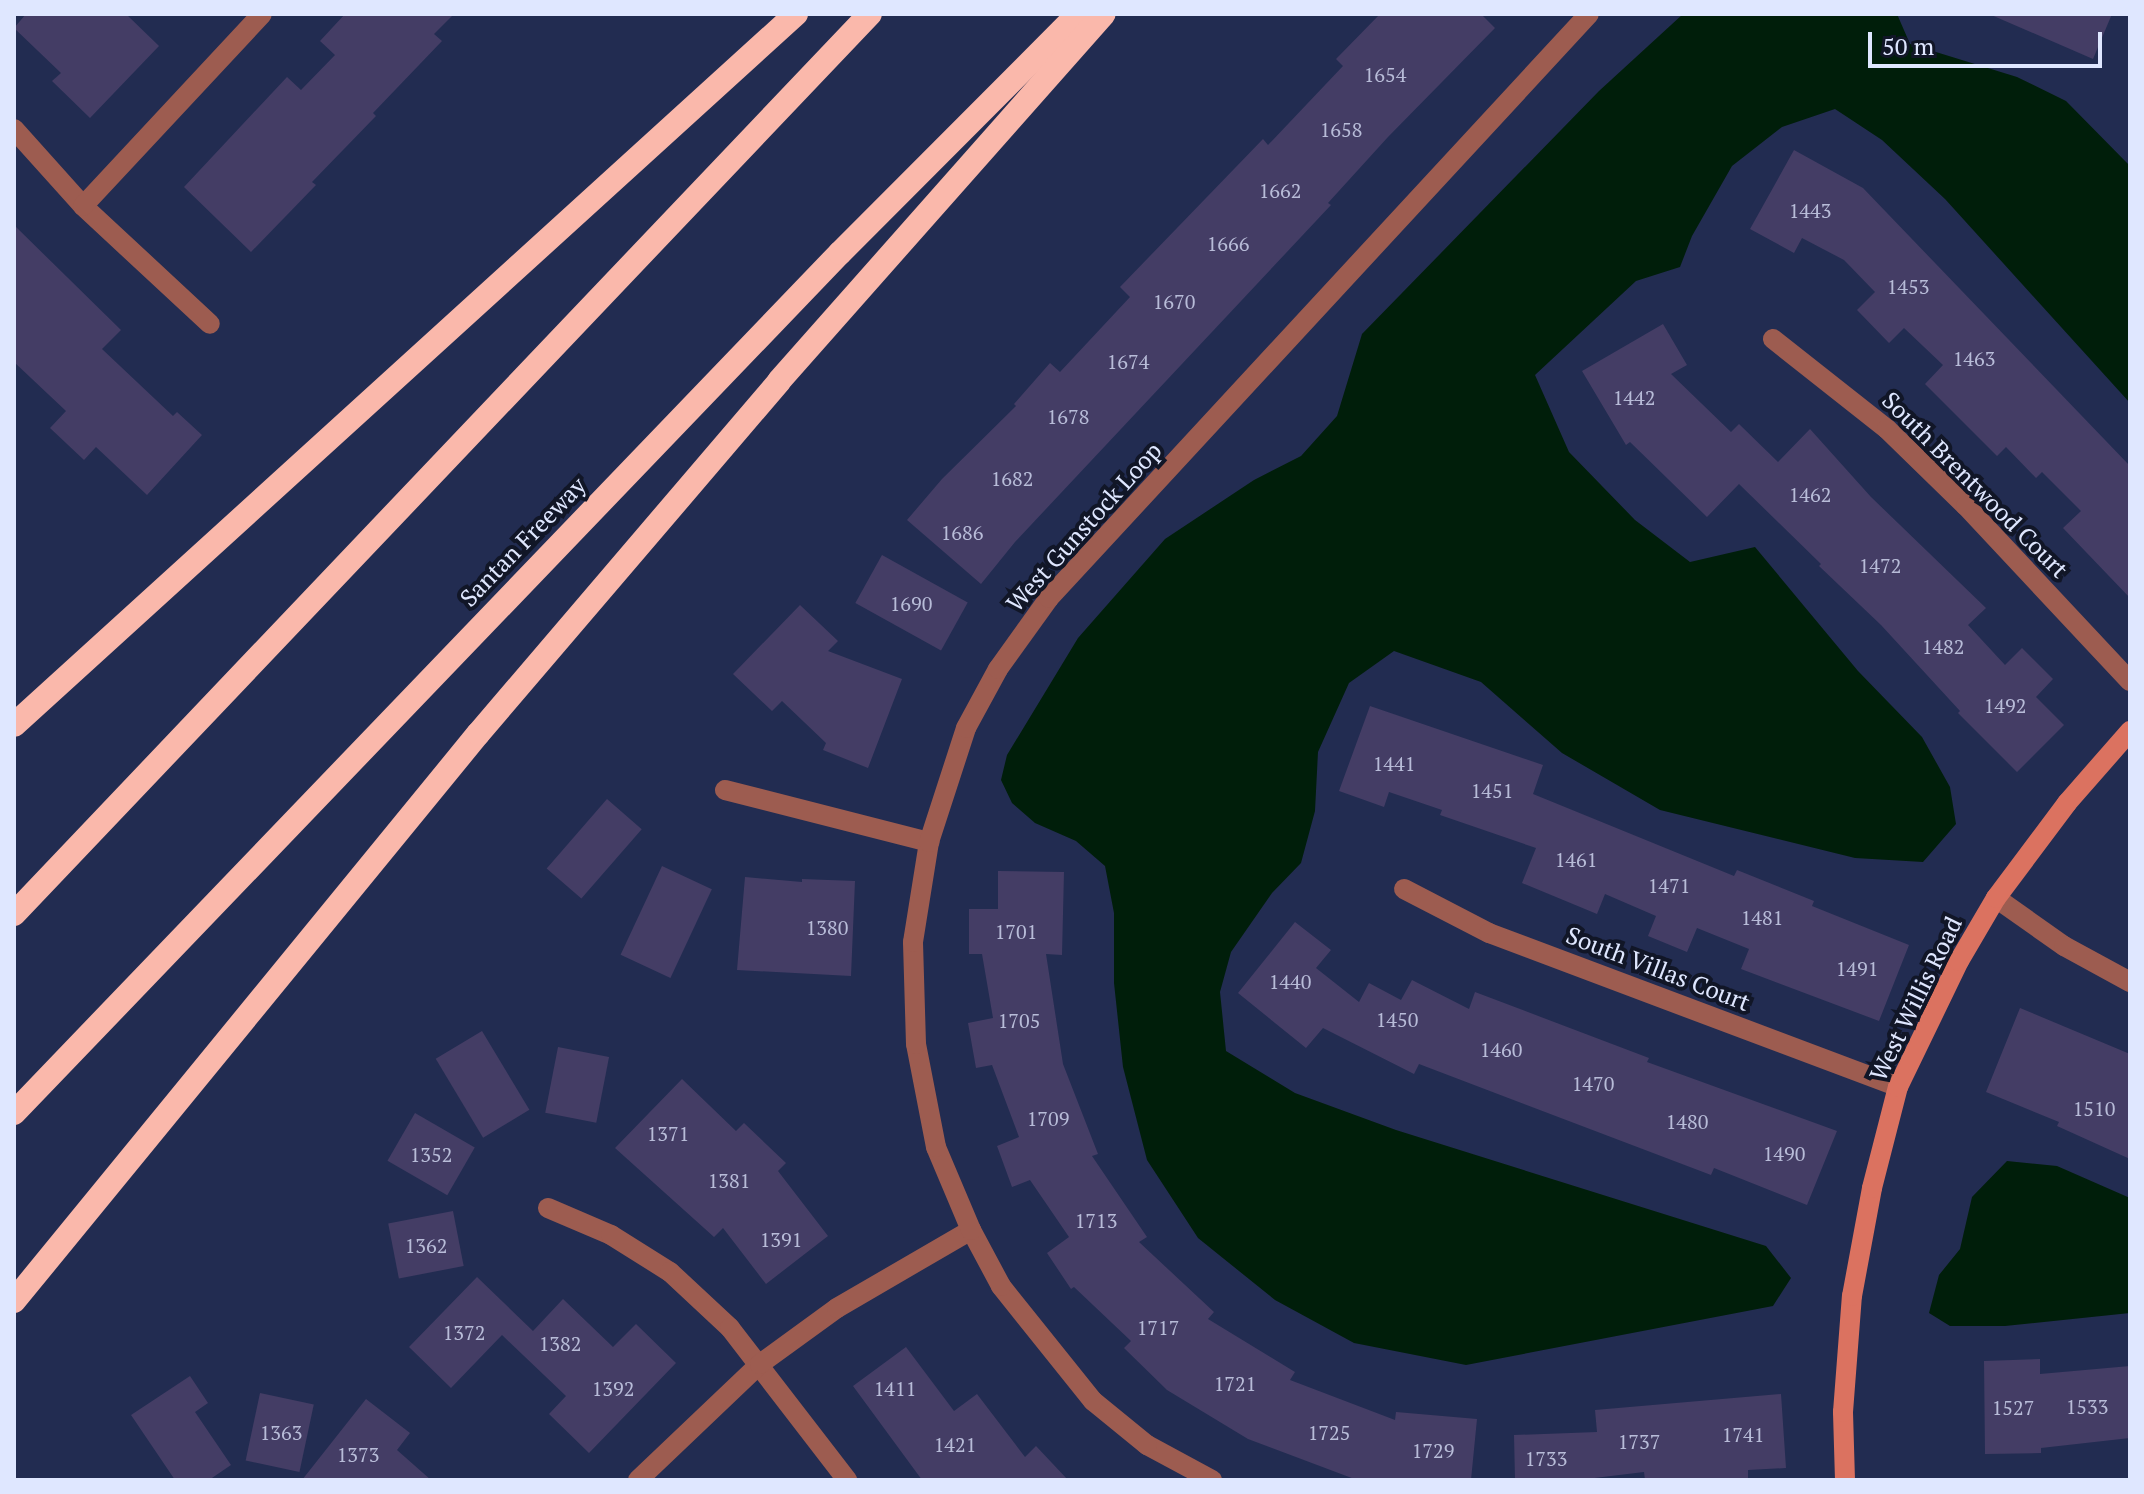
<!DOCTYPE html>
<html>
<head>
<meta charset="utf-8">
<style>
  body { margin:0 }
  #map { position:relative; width:2144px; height:1494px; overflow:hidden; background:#222c51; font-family:"PT Serif",serif }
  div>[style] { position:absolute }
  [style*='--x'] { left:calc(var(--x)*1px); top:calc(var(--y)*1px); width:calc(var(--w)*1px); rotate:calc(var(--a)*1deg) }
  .water>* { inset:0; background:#001e0a }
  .building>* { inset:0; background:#443d65; transform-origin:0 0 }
  .street>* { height:20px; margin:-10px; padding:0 10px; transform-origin:10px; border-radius:10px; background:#9d5c50 }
  .secondary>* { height:20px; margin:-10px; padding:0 10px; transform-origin:10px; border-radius:10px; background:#db7260 }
  .highway>* { height:24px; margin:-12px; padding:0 12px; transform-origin:12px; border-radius:12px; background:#fab8ab }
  span { translate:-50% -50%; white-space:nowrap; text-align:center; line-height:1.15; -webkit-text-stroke:8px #111627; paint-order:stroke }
  .number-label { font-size:20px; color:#b8bcd8 }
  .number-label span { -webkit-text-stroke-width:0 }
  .street-label { font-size:24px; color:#dfe7ff }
  .frame { position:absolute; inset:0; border:16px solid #dfe7ff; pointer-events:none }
  .scale { position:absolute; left:1868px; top:32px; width:234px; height:36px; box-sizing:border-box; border:4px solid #dfe7ff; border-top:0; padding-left:10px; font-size:24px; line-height:28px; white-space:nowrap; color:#dfe7ff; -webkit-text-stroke:6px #111627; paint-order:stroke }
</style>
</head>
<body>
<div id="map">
  <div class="water">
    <div style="clip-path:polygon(1683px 14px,1897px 14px,1910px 44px,2017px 77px,2066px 101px,2130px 166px,2130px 403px,1945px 199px,1882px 140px,1835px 109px,1782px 127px,1732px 166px,1692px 236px,1680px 267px,1636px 281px,1535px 375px,1569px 452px,1635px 520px,1690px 562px,1755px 547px,1858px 671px,1922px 737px,1950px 787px,1956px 824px,1923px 862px,1855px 858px,1660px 810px,1562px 753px,1481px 682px,1394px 651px,1349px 683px,1318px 752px,1315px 811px,1301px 863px,1272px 893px,1231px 952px,1220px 992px,1226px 1051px,1295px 1093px,1396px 1130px,1766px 1246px,1791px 1278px,1773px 1306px,1466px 1365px,1354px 1343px,1275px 1300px,1198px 1238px,1147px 1160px,1123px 1067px,1114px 983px,1114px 913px,1105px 866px,1076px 841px,1035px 823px,1012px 803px,1001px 780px,1007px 755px,1078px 638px,1165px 539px,1254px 480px,1301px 456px,1337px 416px,1362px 334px,1599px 91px)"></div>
    <div style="clip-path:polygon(2007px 1161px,2057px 1166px,2130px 1198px,2130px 1313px,2005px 1326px,1950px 1326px,1929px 1313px,1939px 1275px,1960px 1249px,1972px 1197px)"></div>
  </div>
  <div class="building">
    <div style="clip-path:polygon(26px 14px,126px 14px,159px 46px,90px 118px,52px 81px,61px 73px,14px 28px)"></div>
    <div style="clip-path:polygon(345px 14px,454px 14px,434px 34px,442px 41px,373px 113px,376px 116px,312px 182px,316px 185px,251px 252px,184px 187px,287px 77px,301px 90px,335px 55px,320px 41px)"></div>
    <div style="clip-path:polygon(1380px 14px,1481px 14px,1495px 28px,1388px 137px,1328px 203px,1331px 205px,1015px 542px,981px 584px,907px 520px,942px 479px,1016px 406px,1014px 404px,1050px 363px,1060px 372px,1130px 297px,1120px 287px,1263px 139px,1268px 145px,1343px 66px,1336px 59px)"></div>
    <div style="clip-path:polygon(1989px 14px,2112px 14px,2093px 59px)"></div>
    <div style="clip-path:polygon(1794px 150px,1863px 188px,2130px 466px,2130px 598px,2063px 528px,2081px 511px,2042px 472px,2036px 478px,2006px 447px,1997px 456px,1925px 384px,1943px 365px,1904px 328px,1889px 343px,1857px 310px,1875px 292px,1844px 260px,1802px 238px,1794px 253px,1750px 229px)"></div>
    <div style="clip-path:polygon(14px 225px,121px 330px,102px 349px,173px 416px,177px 412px,202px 435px,147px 495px,96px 447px,84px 460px,50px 428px,66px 411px,14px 362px)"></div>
    <div style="clip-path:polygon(1663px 324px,1687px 365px,1671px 374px,1731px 432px,1739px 424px,1778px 462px,1810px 429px,1871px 497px,1986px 608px,1968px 625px,2005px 665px,2022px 648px,2053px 679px,2036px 697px,2064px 725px,2017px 772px,1958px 713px,1960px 711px,1881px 625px,1819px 566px,1821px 564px,1739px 484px,1707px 517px,1630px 442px,1626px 445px,1582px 371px)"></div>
    <div style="left:882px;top:555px;width:98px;height:55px;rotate:29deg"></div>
    <div style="clip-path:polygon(800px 605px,838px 641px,828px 651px,902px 679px,868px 768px,823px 750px,826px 743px,782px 701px,772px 711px,733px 674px)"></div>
    <div style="clip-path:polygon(1370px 706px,1543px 765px,1533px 794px,1734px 876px,1737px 870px,1814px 901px,1812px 906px,1909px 945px,1879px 1021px,1741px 969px,1749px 949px,1697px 928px,1687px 952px,1648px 936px,1656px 916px,1605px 894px,1597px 914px,1522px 883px,1536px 848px,1440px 815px,1442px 810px,1389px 792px,1384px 807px,1339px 791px)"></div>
    <div style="left:607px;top:799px;width:46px;height:92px;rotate:41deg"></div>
    <div style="left:662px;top:866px;width:55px;height:98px;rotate:25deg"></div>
    <div style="clip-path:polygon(998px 871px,1064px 872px,1062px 955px,1046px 954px,1063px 1064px,1098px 1154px,1092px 1156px,1147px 1237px,1139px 1242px,1214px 1312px,1208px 1319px,1295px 1372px,1290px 1380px,1395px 1420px,1396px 1412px,1477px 1419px,1471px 1480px,1357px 1480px,1248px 1439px,1167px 1390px,1124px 1348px,1131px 1341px,1074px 1287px,1071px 1289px,1047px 1253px,1069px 1237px,1030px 1180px,1012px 1187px,997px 1146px,1019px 1137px,992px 1065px,976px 1068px,968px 1023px,993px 1018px,982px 954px,969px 954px,969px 909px,998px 909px)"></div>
    <div style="clip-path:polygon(745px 877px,802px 882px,802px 879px,855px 881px,851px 976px,737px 970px)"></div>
    <div style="clip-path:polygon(1295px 922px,1331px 950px,1316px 968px,1359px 1002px,1369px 983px,1401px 1000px,1412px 980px,1469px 1009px,1475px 992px,1649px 1058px,1647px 1062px,1837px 1131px,1807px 1205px,1714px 1168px,1711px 1175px,1419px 1064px,1414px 1074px,1323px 1028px,1306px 1048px,1238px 993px)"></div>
    <div style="clip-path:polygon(2020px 1008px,2130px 1054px,2130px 1159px,2057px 1126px,2059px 1122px,1986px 1092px)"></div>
    <div style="left:482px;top:1031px;width:92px;height:54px;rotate:59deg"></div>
    <div style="left:558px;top:1047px;width:52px;height:67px;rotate:11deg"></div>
    <div style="clip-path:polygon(682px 1079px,736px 1131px,744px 1123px,786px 1163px,778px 1171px,828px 1236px,766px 1284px,723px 1228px,714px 1237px,615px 1148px)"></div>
    <div style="left:415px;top:1113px;width:69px;height:55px;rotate:30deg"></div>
    <div style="left:453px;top:1211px;width:56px;height:66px;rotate:79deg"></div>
    <div style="clip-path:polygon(477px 1277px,533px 1331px,563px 1299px,613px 1347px,636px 1324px,676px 1363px,589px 1453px,549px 1414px,566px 1396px,502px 1335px,451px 1388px,409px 1347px)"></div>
    <div style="clip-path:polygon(906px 1347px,954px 1411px,977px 1394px,1025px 1457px,1036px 1446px,1068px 1480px,922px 1480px,853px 1386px)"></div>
    <div style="clip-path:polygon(2040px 1359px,2040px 1374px,2130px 1366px,2130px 1438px,2041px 1448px,2041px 1453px,1985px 1454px,1984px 1361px)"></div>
    <div style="clip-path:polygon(190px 1376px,208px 1403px,195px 1412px,231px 1465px,209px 1480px,175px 1480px,131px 1415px)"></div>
    <div style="left:260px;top:1393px;width:55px;height:69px;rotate:12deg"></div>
    <div style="clip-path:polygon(1781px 1394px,1786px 1468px,1748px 1470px,1748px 1480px,1645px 1480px,1644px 1472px,1578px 1480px,1515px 1480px,1514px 1435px,1597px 1432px,1595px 1410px)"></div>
    <div style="clip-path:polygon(366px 1399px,410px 1433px,397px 1450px,431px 1480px,302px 1480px)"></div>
  </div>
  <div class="street">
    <div style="--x:14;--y:129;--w:103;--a:48.1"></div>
    <div style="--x:83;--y:206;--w:173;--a:42.9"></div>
    <div style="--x:83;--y:206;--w:262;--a:-47"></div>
    <div style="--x:1773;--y:339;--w:145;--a:38.3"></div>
    <div style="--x:1887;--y:429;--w:110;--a:44.3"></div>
    <div style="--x:1966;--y:506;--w:240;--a:46.9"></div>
    <div style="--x:725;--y:790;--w:211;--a:14.3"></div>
    <div style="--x:1404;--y:889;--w:96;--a:27.4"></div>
    <div style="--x:1489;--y:933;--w:437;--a:20.6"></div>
    <div style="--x:1996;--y:898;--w:83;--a:35.2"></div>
    <div style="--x:2064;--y:946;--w:75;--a:28.6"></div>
    <div style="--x:548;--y:1208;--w:69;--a:23.2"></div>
    <div style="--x:611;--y:1235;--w:70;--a:32.1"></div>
    <div style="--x:670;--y:1272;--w:82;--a:43"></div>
    <div style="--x:730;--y:1328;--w:192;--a:52.4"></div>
    <div style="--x:638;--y:1480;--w:168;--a:-43.6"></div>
    <div style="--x:760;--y:1364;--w:95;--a:-36"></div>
    <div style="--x:837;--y:1308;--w:155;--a:-30.2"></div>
    <div style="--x:1212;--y:1480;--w:74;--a:-151.7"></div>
    <div style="--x:1147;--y:1445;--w:70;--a:-140.8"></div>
    <div style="--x:1093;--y:1401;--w:147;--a:-128.7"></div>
    <div style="--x:1001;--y:1286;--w:64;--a:-118.2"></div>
    <div style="--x:971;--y:1230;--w:90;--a:-112.9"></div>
    <div style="--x:936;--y:1147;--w:105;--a:-101"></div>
    <div style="--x:916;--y:1044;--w:102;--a:-91.7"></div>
    <div style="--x:913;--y:942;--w:101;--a:-80.9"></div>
    <div style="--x:929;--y:842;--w:120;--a:-72"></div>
    <div style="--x:966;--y:728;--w:67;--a:-61.5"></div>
    <div style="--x:998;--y:669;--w:87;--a:-54.3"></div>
    <div style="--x:1049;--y:598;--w:795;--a:-47.24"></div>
  </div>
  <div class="secondary">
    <div style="--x:1845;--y:1480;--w:68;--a:-91.7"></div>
    <div style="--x:1843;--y:1412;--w:116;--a:-85.6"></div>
    <div style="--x:1852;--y:1296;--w:110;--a:-79.5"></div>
    <div style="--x:1872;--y:1188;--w:104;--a:-75.6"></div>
    <div style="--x:1898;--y:1087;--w:140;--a:-64.2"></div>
    <div style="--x:1959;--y:961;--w:73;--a:-59.6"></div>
    <div style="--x:1996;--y:898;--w:119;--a:-53.2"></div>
    <div style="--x:2067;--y:803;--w:96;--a:-48.8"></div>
  </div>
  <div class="highway">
    <div style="--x:14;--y:725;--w:1057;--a:-42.28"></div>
    <div style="--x:14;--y:914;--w:1242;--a:-46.44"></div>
    <div style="--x:14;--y:1113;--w:1192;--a:-46.16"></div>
    <div style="--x:840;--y:253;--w:337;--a:-45.1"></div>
    <div style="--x:14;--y:1301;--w:733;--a:-50.71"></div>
    <div style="--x:478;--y:734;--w:464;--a:-49.5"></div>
    <div style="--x:779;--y:381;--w:490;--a:-48.5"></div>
  </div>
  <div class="number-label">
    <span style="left:1385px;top:74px">1654</span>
    <span style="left:1341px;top:129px">1658</span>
    <span style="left:1280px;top:190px">1662</span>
    <span style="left:1810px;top:210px">1443</span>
    <span style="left:1228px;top:243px">1666</span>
    <span style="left:1908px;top:286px">1453</span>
    <span style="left:1174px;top:301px">1670</span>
    <span style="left:1974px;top:358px">1463</span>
    <span style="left:1128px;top:361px">1674</span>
    <span style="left:1634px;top:397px">1442</span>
    <span style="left:1068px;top:416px">1678</span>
    <span style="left:1012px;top:478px">1682</span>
    <span style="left:1810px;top:494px">1462</span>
    <span style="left:962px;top:532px">1686</span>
    <span style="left:1880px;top:565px">1472</span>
    <span style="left:911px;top:603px">1690</span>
    <span style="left:1943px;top:646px">1482</span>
    <span style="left:2005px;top:705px">1492</span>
    <span style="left:1394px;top:763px">1441</span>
    <span style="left:1492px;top:790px">1451</span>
    <span style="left:1576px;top:859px">1461</span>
    <span style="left:1669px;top:885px">1471</span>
    <span style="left:1762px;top:917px">1481</span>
    <span style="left:827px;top:927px">1380</span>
    <span style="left:1016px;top:931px">1701</span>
    <span style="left:1857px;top:968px">1491</span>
    <span style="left:1290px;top:981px">1440</span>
    <span style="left:1397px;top:1019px">1450</span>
    <span style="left:1019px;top:1020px">1705</span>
    <span style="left:1501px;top:1049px">1460</span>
    <span style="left:1593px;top:1083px">1470</span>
    <span style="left:2094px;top:1108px">1510</span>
    <span style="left:1048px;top:1118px">1709</span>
    <span style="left:1687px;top:1121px">1480</span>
    <span style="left:668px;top:1133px">1371</span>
    <span style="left:1784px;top:1153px">1490</span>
    <span style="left:431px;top:1154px">1352</span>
    <span style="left:729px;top:1180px">1381</span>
    <span style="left:1096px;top:1220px">1713</span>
    <span style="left:781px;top:1239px">1391</span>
    <span style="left:426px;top:1245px">1362</span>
    <span style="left:1158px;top:1327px">1717</span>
    <span style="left:464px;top:1332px">1372</span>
    <span style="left:560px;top:1343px">1382</span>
    <span style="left:1235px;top:1383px">1721</span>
    <span style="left:613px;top:1388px">1392</span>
    <span style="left:895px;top:1388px">1411</span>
    <span style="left:2087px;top:1406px">1533</span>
    <span style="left:2013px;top:1407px">1527</span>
    <span style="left:281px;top:1432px">1363</span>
    <span style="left:1329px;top:1432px">1725</span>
    <span style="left:1743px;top:1434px">1741</span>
    <span style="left:1639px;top:1441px">1737</span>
    <span style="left:955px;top:1444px">1421</span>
    <span style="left:1433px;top:1450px">1729</span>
    <span style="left:358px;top:1454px">1373</span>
    <span style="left:1546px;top:1458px">1733</span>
  </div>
  <div class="street-label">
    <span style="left:1975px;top:485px;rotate:45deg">South Brentwood Court</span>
    <span style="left:1084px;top:527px;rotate:-48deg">West Gunstock Loop</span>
    <span style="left:523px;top:542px;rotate:-46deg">Santan Freeway</span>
    <span style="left:1658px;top:969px;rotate:21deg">South Villas Court</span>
    <span style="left:1916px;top:999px;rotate:-64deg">West Willis Road</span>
  </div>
  <div class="frame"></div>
  <div class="scale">50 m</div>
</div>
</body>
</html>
